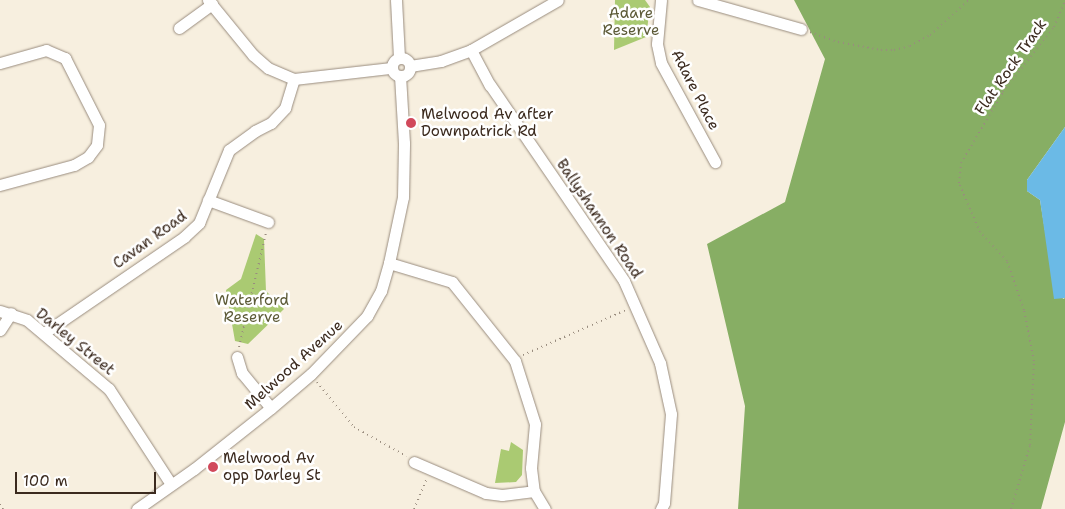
<!DOCTYPE html>
<html>
<head>
<meta charset="utf-8">
<style>
  body { margin:0 }
  #map { position:relative; width:1065px; height:509px; overflow:hidden; background:#f7efdf; font-family:"Shantell Sans",sans-serif }
  div>[style] { position:absolute }
  [style*='--x'] { left:calc(var(--x)*1px); top:calc(var(--y)*1px); width:calc(var(--w)*1px); rotate:calc(var(--a)*1deg) }
  .green>* { inset:0; background:#aaca72 }
  .forest>* { inset:0; background:#87ae64 }
  .water>* { inset:0; background:#6bbae6 }
  .path>* { height:2px; margin-top:-1px; transform-origin:0; background:repeating-linear-gradient(90deg,#998c7e 0 1px,transparent 0 5px) }
  .roads { filter:drop-shadow(0 0 1px #998c7e) drop-shadow(0 0 1px #998c7e) }
  .minor>* { height:11px; margin:-5.5px; padding:0 5.5px; transform-origin:5.5px; border-radius:5.5px; background:#fff }
  .minor>.ring { margin:-5.5px; padding:0; box-sizing:content-box; background:none; border:11px solid #fff; border-radius:50% }
  .dots>* { width:14px; height:14px; translate:-50% -50%; box-sizing:border-box; border:2px solid #fff; border-radius:50% }
  span { translate:-50% -50%; white-space:nowrap; text-align:center; line-height:1.15; -webkit-text-stroke:5px #fff; paint-order:stroke }
  .park-label { font-size:15px; color:#5c5a37 }
  .street-label { font-size:15px; color:#3b2a1e }
  .poi-label { font-size:15px; color:#3b2a1e }
  .left { translate:0 -50%; text-align:left }
  .scale { position:absolute; left:15px; top:472px; width:141px; height:22px; box-sizing:border-box; border:2px solid #3b2a1e; border-top:0; padding-left:6px; font-size:15px; line-height:18px; white-space:nowrap; color:#3b2a1e; -webkit-text-stroke:4px #fff; paint-order:stroke }
</style>
</head>
<body>
<div id="map">
  <div class="green">
    <div style="clip-path:polygon(615px 0,645px 0,650px 7px,646px 37px,614px 50px)"></div>
    <div style="clip-path:polygon(256px 234px,264px 239px,266px 291px,284px 309px,248px 344px,235px 341px,226px 290px,241px 279px)"></div>
    <div style="clip-path:polygon(511px 442px,523px 450px,522px 475px,516px 482px,495px 483px,501px 449px,509px 451px)"></div>
  </div>
  <div class="forest">
    <div style="clip-path:polygon(794px 0,1065px 0,1065px 127px,1027px 180px,1027px 191px,1040px 200px,1047px 243px,1063px 299px,1065px 298px,1065px 422px,1041px 509px,738px 509px,745px 406px,707px 244px,785px 202px,825px 59px)"></div>
  </div>
  <div class="water">
    <div style="clip-path:polygon(1065px 127px,1065px 298px,1054px 299px,1040px 200px,1027px 191px,1027px 180px)"></div>
  </div>
  <div class="path">
    <div style="--x:810;--y:32;--w:30;--a:20"></div>
    <div style="--x:838;--y:42;--w:44;--a:10.5"></div>
    <div style="--x:881;--y:50;--w:13;--a:0"></div>
    <div style="--x:894;--y:50;--w:16;--a:-14"></div>
    <div style="--x:910;--y:46;--w:23;--a:-29"></div>
    <div style="--x:930;--y:35;--w:52;--a:-41.9"></div>
    <div style="--x:239;--y:347;--w:117;--a:-76.7"></div>
    <div style="--x:523;--y:355;--w:112;--a:-23.6"></div>
    <div style="--x:317;--y:382;--w:58;--a:50.6"></div>
    <div style="--x:354;--y:427;--w:60;--a:29.1"></div>
    <div style="--x:0;--y:504;--w:6;--a:59"></div>
    <div style="--x:414;--y:509;--w:34;--a:-67"></div>
    <div style="--x:1011;--y:509;--w:67;--a:-73.5"></div>
    <div style="--x:1030;--y:445;--w:84;--a:-87.3"></div>
    <div style="--x:1034;--y:361;--w:52;--a:-101.1"></div>
    <div style="--x:1024;--y:310;--w:52;--a:-109.1"></div>
    <div style="--x:1007;--y:261;--w:40;--a:-133"></div>
    <div style="--x:980;--y:232;--w:53;--a:-113.2"></div>
    <div style="--x:959;--y:183;--w:20;--a:-84"></div>
    <div style="--x:961;--y:163;--w:82;--a:-59.4"></div>
    <div style="--x:1003;--y:92;--w:83;--a:-51.9"></div>
    <div style="--x:1054;--y:27;--w:28;--a:-67"></div>
  </div>
  <div class="roads">
    <div class="minor">
      <div style="--x:208;--y:0;--w:71;--a:50.7"></div>
      <div style="--x:253;--y:55;--w:20;--a:41"></div>
      <div style="--x:268;--y:68;--w:28;--a:23"></div>
      <div style="--x:294;--y:79;--w:98;--a:-6.5"></div>
      <div style="--x:396;--y:0;--w:57;--a:87"></div>
      <div style="--x:661;--y:0;--w:44;--a:95.2"></div>
      <div style="--x:657;--y:44;--w:19;--a:78"></div>
      <div style="--x:661;--y:63;--w:113;--a:61.4"></div>
      <div style="--x:698;--y:0;--w:107;--a:15.7"></div>
      <div style="--x:179;--y:28;--w:41;--a:-36"></div>
      <div style="--x:471;--y:50;--w:40;--a:62"></div>
      <div style="--x:490;--y:85;--w:237;--a:55.6"></div>
      <div style="--x:624;--y:281;--w:90;--a:66.3"></div>
      <div style="--x:660;--y:363;--w:52;--a:77.8"></div>
      <div style="--x:671;--y:414;--w:89;--a:94.5"></div>
      <div style="--x:664;--y:503;--w:7;--a:117"></div>
      <div class="ring" style="left:392px;top:58px;width:7px;height:7px"></div>
      <div style="--x:0;--y:63;--w:48;--a:-15.8"></div>
      <div style="--x:46;--y:50;--w:21;--a:23"></div>
      <div style="--x:65;--y:58;--w:75;--a:63.1"></div>
      <div style="--x:99;--y:125;--w:20;--a:96"></div>
      <div style="--x:97;--y:145;--w:15;--a:127"></div>
      <div style="--x:88;--y:157;--w:16;--a:150"></div>
      <div style="--x:74;--y:165;--w:77;--a:164.9"></div>
      <div style="--x:410;--y:66;--w:31;--a:-9"></div>
      <div style="--x:441;--y:61;--w:32;--a:-20"></div>
      <div style="--x:471;--y:50;--w:100;--a:-29.9"></div>
      <div style="--x:208;--y:200;--w:64;--a:20.1"></div>
      <div style="--x:389;--y:263;--w:66;--a:16.8"></div>
      <div style="--x:452;--y:282;--w:101;--a:51.4"></div>
      <div style="--x:515;--y:361;--w:66;--a:72.4"></div>
      <div style="--x:535;--y:424;--w:44;--a:95.2"></div>
      <div style="--x:531;--y:468;--w:23;--a:83"></div>
      <div style="--x:534;--y:491;--w:21;--a:59"></div>
      <div style="--x:0;--y:311;--w:28;--a:18"></div>
      <div style="--x:27;--y:320;--w:107;--a:40.1"></div>
      <div style="--x:109;--y:389;--w:113;--a:56.9"></div>
      <div style="--x:0;--y:330;--w:20;--a:-57"></div>
      <div style="--x:44;--y:333;--w:170;--a:-34.4"></div>
      <div style="--x:184;--y:237;--w:21;--a:-43"></div>
      <div style="--x:199;--y:223;--w:79;--a:-67.7"></div>
      <div style="--x:229;--y:150;--w:32;--a:-36"></div>
      <div style="--x:255;--y:131;--w:18;--a:-27"></div>
      <div style="--x:271;--y:123;--w:21;--a:-47"></div>
      <div style="--x:285;--y:108;--w:30;--a:-73"></div>
      <div style="--x:237;--y:357;--w:17;--a:73"></div>
      <div style="--x:242;--y:373;--w:45;--a:50.4"></div>
      <div style="--x:414;--y:462;--w:78;--a:23.3"></div>
      <div style="--x:486;--y:493;--w:16;--a:7"></div>
      <div style="--x:502;--y:495;--w:32;--a:-7"></div>
      <div style="--x:137;--y:509;--w:70;--a:-35.1"></div>
      <div style="--x:194;--y:469;--w:98;--a:-38.4"></div>
      <div style="--x:271;--y:408;--w:52;--a:-40.4"></div>
      <div style="--x:311;--y:374;--w:81;--a:-46"></div>
      <div style="--x:367;--y:316;--w:29;--a:-61"></div>
      <div style="--x:381;--y:291;--w:29;--a:-74"></div>
      <div style="--x:389;--y:263;--w:67;--a:-78"></div>
      <div style="--x:403;--y:197;--w:54;--a:-88.9"></div>
      <div style="--x:404;--y:143;--w:67;--a:-93.4"></div>
    </div>
  </div>
  <div class="dots">
    <div style="left:411px;top:123px;background:#d1495b"></div>
    <div style="left:213px;top:467px;background:#d1495b"></div>
  </div>
  <div class="park-label">
    <span style="left:631px;top:22px">Adare<br>Reserve</span>
    <span style="left:252px;top:309px">Waterford<br>Reserve</span>
  </div>
  <div class="street-label">
    <span style="left:1011px;top:67px;rotate:-55deg">Flat Rock Track</span>
    <span style="left:695px;top:90px;rotate:63deg">Adare Place</span>
    <span style="left:599px;top:219px;rotate:56deg">Ballyshannon Road</span>
    <span style="left:150px;top:240px;rotate:-36deg">Cavan Road</span>
    <span style="left:75px;top:342px;rotate:39deg">Darley Street</span>
    <span style="left:294px;top:365px;rotate:-42deg">Melwood Avenue</span>
  </div>
  <div class="poi-label">
    <span class="left" style="left:421px;top:123px">Melwood Av after<br>Downpatrick Rd</span>
    <span class="left" style="left:223px;top:467px">Melwood Av<br>opp Darley St</span>
  </div>
  <div class="scale">100 m</div>
</div>
</body>
</html>
